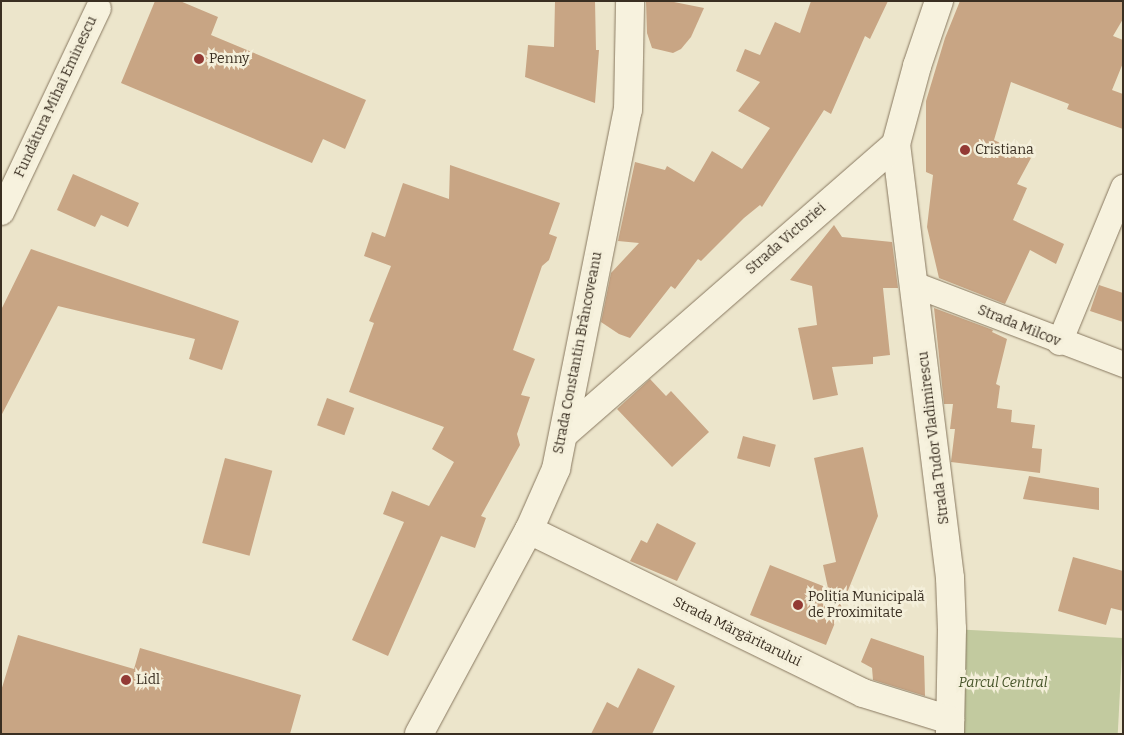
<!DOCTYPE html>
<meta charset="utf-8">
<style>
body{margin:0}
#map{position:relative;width:1124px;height:735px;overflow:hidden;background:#ece5cb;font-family:Bitter,serif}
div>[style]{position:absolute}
.green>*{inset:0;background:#c2ca9f;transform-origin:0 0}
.building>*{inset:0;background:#c8a584;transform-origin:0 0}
.roads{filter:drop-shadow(0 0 1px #887860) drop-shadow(0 0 1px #887860)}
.street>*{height:25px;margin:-12.5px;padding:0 12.5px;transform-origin:12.5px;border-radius:12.5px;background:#f7f2de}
.secondary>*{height:28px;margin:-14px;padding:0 14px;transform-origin:14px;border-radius:14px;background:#f7f2de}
.dots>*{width:14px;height:14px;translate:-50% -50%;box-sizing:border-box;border:2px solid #f4efda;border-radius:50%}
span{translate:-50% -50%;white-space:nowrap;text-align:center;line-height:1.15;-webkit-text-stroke:5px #f4efda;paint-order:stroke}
.poi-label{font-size:14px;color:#3a2f22}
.left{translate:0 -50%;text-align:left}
.street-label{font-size:14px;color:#3a2f22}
.park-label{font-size:14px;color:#47552a;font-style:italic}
.frame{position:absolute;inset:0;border:2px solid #3a2f22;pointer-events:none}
</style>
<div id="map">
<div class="green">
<i style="left:952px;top:629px;width:171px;height:105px;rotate:3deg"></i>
</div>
<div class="building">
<i style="clip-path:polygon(155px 1px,180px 1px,218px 17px,211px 35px,366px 100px,345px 149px,323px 139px,312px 163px,121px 83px)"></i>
<i style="clip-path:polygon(555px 1px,595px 1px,596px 50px,599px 50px,595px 103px,525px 77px,528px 45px,554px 47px)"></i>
<i style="clip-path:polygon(646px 1px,669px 1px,704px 8px,691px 37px,681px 49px,673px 53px,652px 48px,647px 33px)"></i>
<i style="clip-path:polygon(811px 1px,888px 1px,870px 39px,865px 36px,831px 114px,824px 110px,762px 207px,760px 205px,744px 218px,701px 261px,698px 259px,675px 289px,671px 286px,630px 338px,619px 334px,601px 322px,611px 273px,639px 243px,618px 241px,635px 162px,665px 170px,667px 166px,694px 182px,712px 151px,742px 169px,770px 128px,738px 111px,760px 82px,736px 71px,745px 49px,760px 55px,775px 22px,800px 33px)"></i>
<i style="clip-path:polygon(960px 1px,1123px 1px,1123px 19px,1113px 36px,1123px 40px,1123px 63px,1112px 90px,1123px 94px,1123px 129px,1067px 109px,1069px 104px,1011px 82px,994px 140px,1031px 158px,1017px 184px,1027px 188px,1013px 220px,1064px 244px,1056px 264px,1030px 250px,1005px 304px,939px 278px,927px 227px,933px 175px,926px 172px,926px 101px,945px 38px)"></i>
<i style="clip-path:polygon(450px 165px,560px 203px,549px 234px,557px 237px,549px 260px,542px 266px,513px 350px,535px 359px,521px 395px,530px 397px,517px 434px,520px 445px,481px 516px,486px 518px,475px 548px,441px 536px,388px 656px,352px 640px,404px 522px,383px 514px,392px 491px,429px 506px,454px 462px,432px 449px,444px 427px,349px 392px,374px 323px,369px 321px,391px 266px,364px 256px,372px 232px,385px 237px,403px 183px,449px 199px)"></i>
<i style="clip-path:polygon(73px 174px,139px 203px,128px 227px,101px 215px,95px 227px,57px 210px)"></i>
<i style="clip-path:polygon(834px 225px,842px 237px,892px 242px,898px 288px,883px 288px,890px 355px,873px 357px,873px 364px,832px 367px,838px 395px,813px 400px,798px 328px,817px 325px,812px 286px,790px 280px)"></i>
<i style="clip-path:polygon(31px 249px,239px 321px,222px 370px,189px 359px,195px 339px,58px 306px,1px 416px,1px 310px)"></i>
<i style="clip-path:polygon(1099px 285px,1123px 293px,1123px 322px,1090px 311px)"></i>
<i style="clip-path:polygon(934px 308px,993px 330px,992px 332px,1007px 339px,996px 384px,1000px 386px,997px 408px,1012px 410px,1011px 422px,1035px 425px,1032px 448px,1042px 449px,1040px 473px,951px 462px,955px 429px,950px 429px,953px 404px,944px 404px)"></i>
<i style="clip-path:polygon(650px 379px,666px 396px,671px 391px,709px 432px,672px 467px,617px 409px)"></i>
<i style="left:327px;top:398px;width:29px;height:29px;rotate:20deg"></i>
<i style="left:743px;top:436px;width:34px;height:23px;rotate:15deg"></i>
<i style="clip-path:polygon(863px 447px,878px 516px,826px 645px,750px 615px,770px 565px,828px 588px,823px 565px,836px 562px,814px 458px)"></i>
<i style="left:225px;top:458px;width:49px;height:88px;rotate:15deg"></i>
<i style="clip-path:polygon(1029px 476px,1099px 488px,1099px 510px,1023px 499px)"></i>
<i style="clip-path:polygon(657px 523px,696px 543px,677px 581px,630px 561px,641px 540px,647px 543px)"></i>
<i style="clip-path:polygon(1073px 557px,1123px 571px,1123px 611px,1111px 608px,1106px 625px,1058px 611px)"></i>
<i style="clip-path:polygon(18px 635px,134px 669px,140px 648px,301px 695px,290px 734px,1px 734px,1px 691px)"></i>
<i style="clip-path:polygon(871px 638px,924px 656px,925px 696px,873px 680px,872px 668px,861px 662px)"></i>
<i style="clip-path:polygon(638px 668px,675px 686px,652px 734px,591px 734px,607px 702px,618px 708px)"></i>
</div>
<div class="roads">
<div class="street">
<i style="left:1px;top:212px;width:226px;rotate:-64.6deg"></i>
<i style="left:916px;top:285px;width:222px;rotate:20.9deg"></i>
<i style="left:1059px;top:342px;width:168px;rotate:-67.6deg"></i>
</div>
<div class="secondary">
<i style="left:896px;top:144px;width:437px;rotate:82.9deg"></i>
<i style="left:950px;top:578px;width:51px;rotate:87.8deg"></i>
<i style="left:952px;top:629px;width:105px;rotate:91.1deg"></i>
<i style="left:565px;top:433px;width:439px;rotate:-41.1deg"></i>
<i style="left:896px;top:144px;width:81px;rotate:-74.9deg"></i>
<i style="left:917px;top:66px;width:69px;rotate:-71.3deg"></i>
<i style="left:529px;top:530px;width:372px;rotate:26deg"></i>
<i style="left:863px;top:693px;width:91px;rotate:17.2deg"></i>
<i style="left:419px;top:734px;width:232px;rotate:-61.7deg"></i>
<i style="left:529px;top:530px;width:67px;rotate:-66.1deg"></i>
<i style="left:556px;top:469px;width:366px;rotate:-78.7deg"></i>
<i style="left:628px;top:110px;width:109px;rotate:-88.9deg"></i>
</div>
</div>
<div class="dots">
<i style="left:199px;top:59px;background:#933a34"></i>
<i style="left:965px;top:150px;background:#933a34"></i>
<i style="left:798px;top:605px;background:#933a34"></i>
<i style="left:126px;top:680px;background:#933a34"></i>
</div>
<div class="poi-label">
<span class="left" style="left:209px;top:59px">Penny</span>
<span class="left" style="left:975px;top:150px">Cristiana</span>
<span class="left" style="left:808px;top:605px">Poliția Municipală<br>de Proximitate</span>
<span class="left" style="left:136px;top:680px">Lidl</span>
</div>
<div class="street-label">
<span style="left:56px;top:97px;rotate:-65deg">Fundătura Mihai Eminescu</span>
<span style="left:786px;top:239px;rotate:-41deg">Strada Victoriei</span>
<span style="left:1019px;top:326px;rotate:22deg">Strada Milcov</span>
<span style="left:578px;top:353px;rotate:-79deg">Strada Constantin Brâncoveanu</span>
<span style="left:934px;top:438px;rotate:-97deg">Strada Tudor Vladimirescu</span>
<span style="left:737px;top:632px;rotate:26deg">Strada Mărgăritarului</span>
</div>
<div class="park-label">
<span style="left:1003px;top:683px">Parcul Central</span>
</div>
<div class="frame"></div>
</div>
